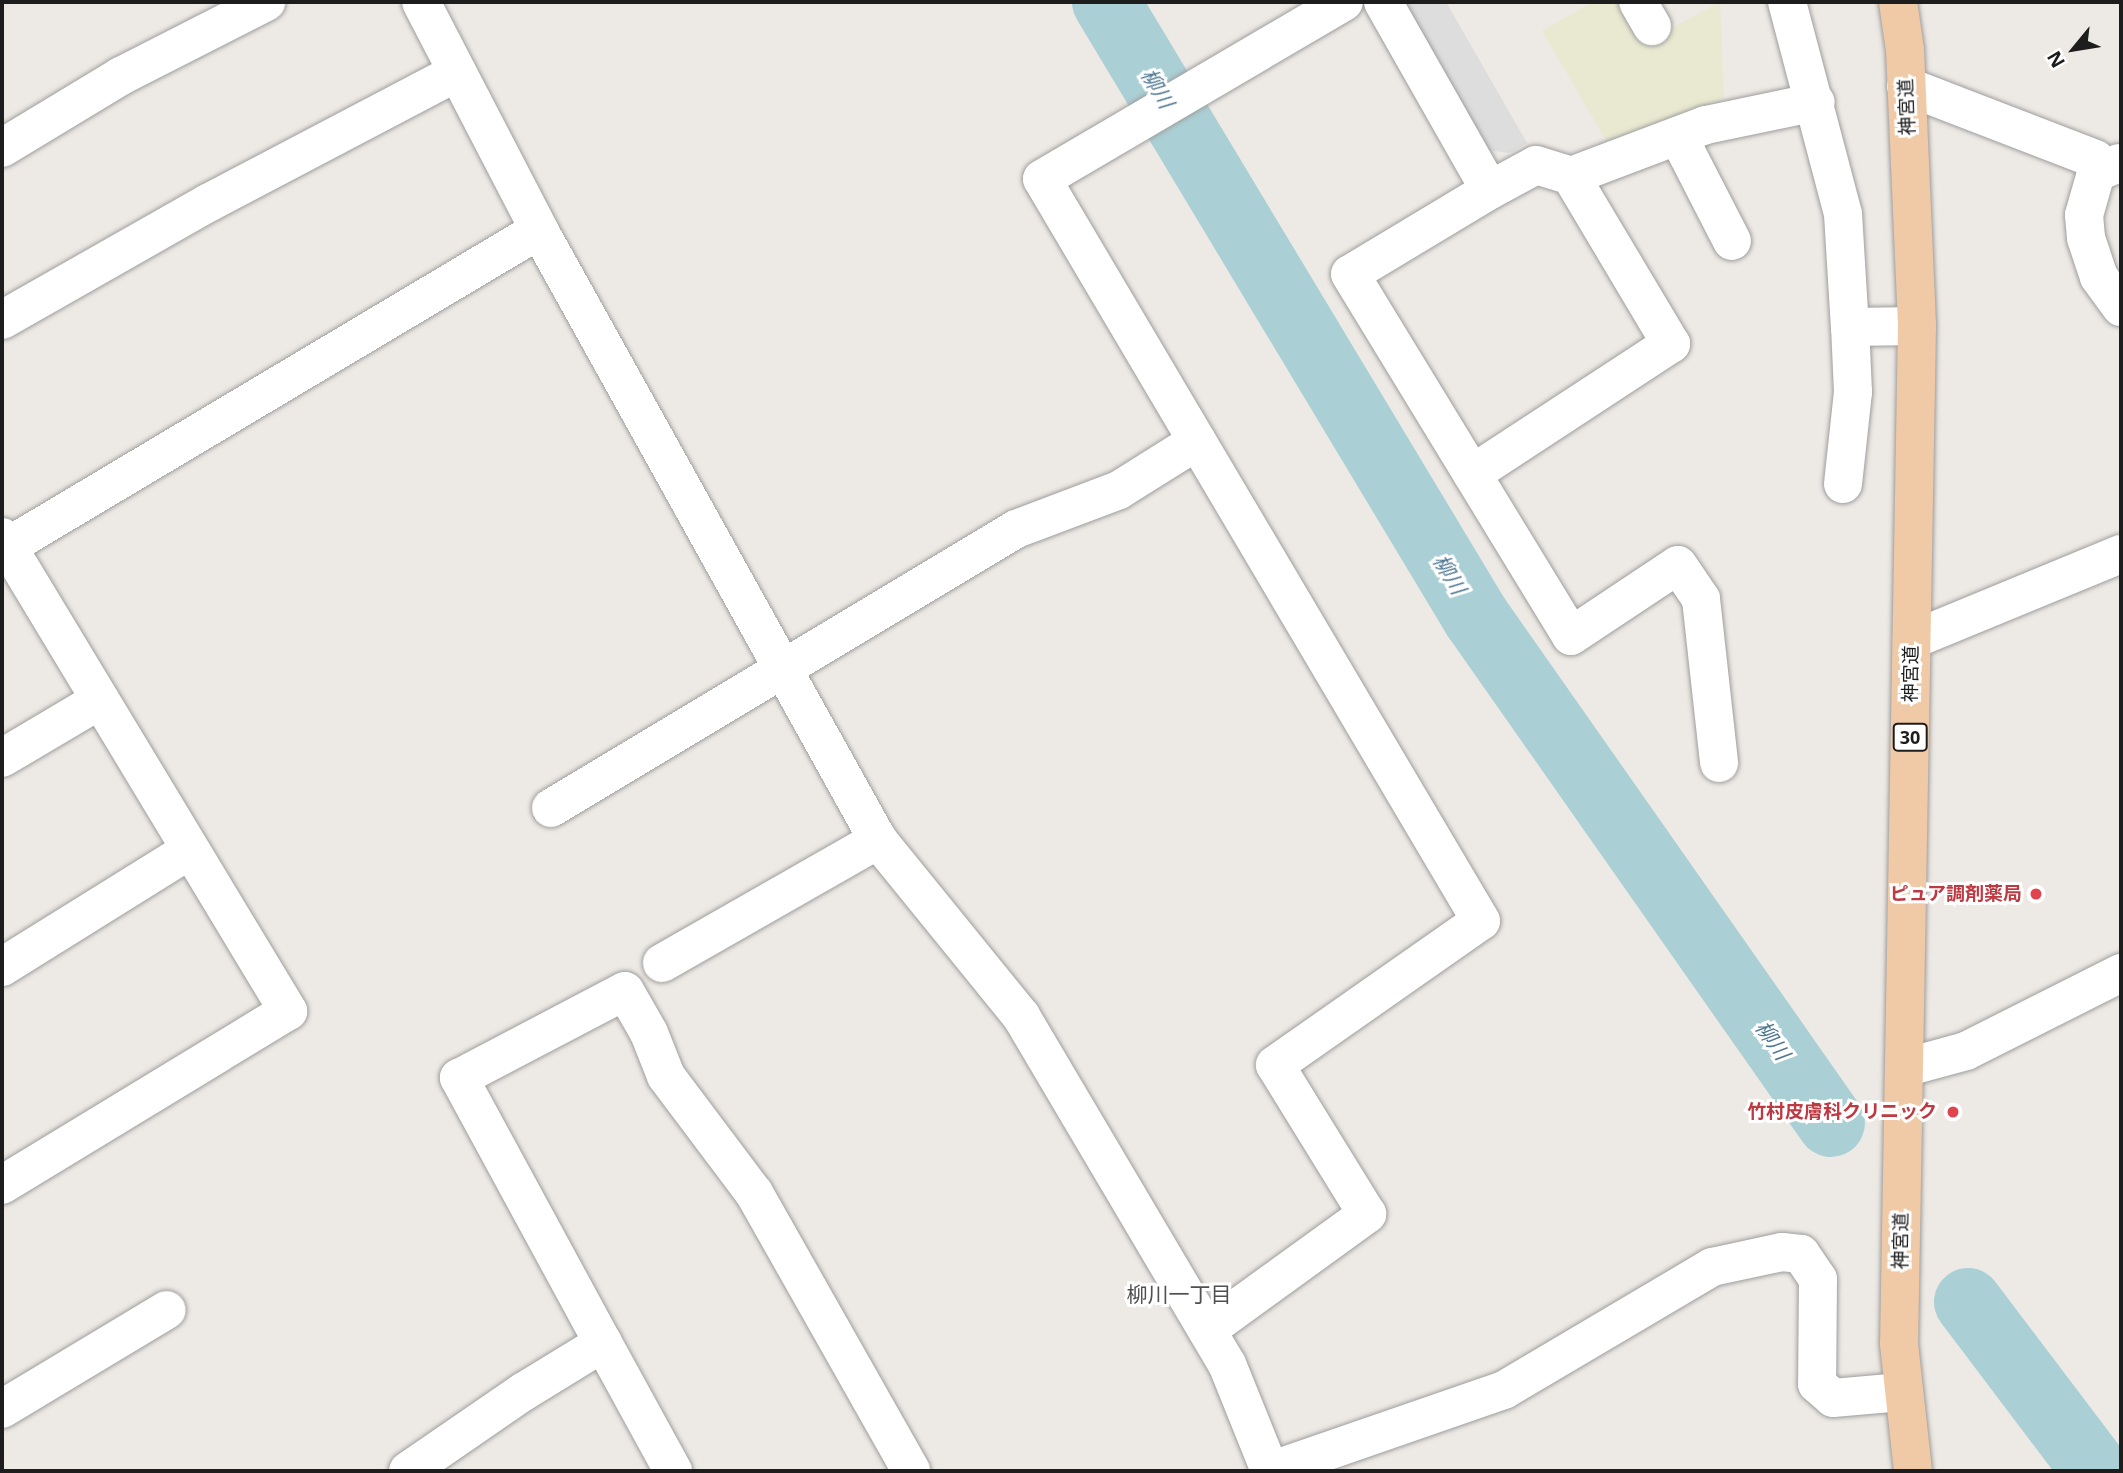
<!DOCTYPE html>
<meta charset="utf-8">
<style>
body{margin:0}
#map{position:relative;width:2123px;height:1473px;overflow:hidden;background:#ede9e4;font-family:"Noto Sans","Noto Sans JP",sans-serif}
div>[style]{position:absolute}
.farmland>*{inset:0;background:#e9e9d1}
.parking>*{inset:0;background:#ddd}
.river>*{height:68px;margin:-34px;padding:0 34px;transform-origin:34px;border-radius:34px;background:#aacfd5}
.roads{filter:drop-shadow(0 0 2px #9e9e9e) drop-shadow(0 0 2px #9e9e9e)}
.minor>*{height:38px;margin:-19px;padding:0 19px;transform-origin:19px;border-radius:19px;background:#fff}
.major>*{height:38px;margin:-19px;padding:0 19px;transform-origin:19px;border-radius:19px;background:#f0c9a6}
.dots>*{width:19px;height:19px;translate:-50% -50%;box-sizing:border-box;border:4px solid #fff;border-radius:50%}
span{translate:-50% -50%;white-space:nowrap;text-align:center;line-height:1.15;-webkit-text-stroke:6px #fff;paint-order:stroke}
.shield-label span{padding:2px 5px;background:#fff;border:2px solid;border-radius:5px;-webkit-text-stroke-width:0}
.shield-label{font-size:18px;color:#1d1d1d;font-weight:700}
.street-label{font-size:19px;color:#1d1d1d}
.health-label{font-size:19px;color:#be3a42;font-weight:700}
.right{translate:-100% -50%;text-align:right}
.water-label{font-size:21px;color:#4f7792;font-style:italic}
.neighbourhood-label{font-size:21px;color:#505050}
.frame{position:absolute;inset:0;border:4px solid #1d1d1d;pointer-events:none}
.north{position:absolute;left:2039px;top:14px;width:70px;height:70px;-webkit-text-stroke:5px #fff;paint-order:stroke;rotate:240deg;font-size:19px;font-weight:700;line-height:28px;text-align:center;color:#1d1d1d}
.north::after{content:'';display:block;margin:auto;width:24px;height:32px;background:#1d1d1d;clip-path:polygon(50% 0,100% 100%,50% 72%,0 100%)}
</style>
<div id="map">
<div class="farmland">
<i style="clip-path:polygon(1593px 2px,1622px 2px,1645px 42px,1720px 2px,1724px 98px,1607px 142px,1542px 31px)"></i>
</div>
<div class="parking">
<i style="clip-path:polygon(1398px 2px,1446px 2px,1527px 143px,1510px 153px,1485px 150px)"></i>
</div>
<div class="river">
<i style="left:1106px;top:2px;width:718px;rotate:58.97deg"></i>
<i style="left:1476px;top:617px;width:618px;rotate:54.95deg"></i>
<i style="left:1968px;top:1302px;width:212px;rotate:52.9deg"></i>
</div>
<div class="roads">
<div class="minor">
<i style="left:421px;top:2px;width:257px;rotate:62.6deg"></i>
<i style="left:539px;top:230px;width:698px;rotate:60.94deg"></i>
<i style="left:878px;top:840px;width:227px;rotate:50.9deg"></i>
<i style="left:1021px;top:1016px;width:404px;rotate:59.4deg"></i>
<i style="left:1227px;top:1364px;width:115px;rotate:68.1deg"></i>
<i style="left:1383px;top:2px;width:216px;rotate:60.4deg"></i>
<i style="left:1490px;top:190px;width:163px;rotate:149deg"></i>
<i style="left:1350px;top:274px;width:424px;rotate:58.6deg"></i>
<i style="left:1571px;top:636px;width:128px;rotate:-33.6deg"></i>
<i style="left:1678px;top:565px;width:41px;rotate:55.9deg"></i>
<i style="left:1701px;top:599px;width:165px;rotate:83.7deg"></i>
<i style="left:1638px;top:2px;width:28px;rotate:60deg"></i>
<i style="left:1787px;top:2px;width:219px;rotate:75.2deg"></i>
<i style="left:1843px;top:214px;width:113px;rotate:86.5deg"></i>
<i style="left:1850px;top:327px;width:67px;rotate:-0.9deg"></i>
<i style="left:1906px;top:86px;width:203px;rotate:21.1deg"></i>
<i style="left:2095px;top:159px;width:14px;rotate:86deg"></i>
<i style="left:1678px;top:136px;width:118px;rotate:62.8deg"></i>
<i style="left:2px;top:148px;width:139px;rotate:-31.2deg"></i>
<i style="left:121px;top:76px;width:163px;rotate:-27deg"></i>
<i style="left:2119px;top:163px;width:25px;rotate:157deg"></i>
<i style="left:2096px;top:173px;width:44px;rotate:105.9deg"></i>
<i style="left:2084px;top:215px;width:23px;rotate:85deg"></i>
<i style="left:2086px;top:238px;width:41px;rotate:71.6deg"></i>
<i style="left:2099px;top:277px;width:37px;rotate:54deg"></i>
<i style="left:1490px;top:190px;width:52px;rotate:-28.5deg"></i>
<i style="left:1536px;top:165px;width:37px;rotate:17deg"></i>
<i style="left:1571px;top:176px;width:144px;rotate:-20.7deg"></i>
<i style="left:1706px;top:125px;width:112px;rotate:-11.8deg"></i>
<i style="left:2px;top:320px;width:237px;rotate:-29.6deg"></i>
<i style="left:208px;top:203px;width:281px;rotate:-27.7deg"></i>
<i style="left:1472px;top:474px;width:238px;rotate:-33.2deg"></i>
<i style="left:1671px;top:344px;width:196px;rotate:-120.8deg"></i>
<i style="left:1843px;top:484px;width:93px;rotate:-83.8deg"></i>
<i style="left:1853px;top:392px;width:65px;rotate:-92.6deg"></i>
<i style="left:2px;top:537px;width:554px;rotate:58.89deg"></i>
<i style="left:288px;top:1011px;width:335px;rotate:148.7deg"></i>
<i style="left:2px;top:550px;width:625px;rotate:-30.79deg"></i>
<i style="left:1912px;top:640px;width:226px;rotate:-22.4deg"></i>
<i style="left:2px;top:758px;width:114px;rotate:-30.6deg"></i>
<i style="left:551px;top:808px;width:542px;rotate:-30.96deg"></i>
<i style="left:1016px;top:529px;width:110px;rotate:-20.7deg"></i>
<i style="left:1119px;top:490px;width:92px;rotate:-32.1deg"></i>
<i style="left:662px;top:963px;width:249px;rotate:-29.7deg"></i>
<i style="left:2px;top:967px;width:221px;rotate:-31.9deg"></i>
<i style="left:1904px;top:1068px;width:64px;rotate:-15.3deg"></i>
<i style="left:1966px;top:1051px;width:174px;rotate:-26.7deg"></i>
<i style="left:1207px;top:1330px;width:198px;rotate:-35.9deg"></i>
<i style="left:1367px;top:1214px;width:175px;rotate:-121.7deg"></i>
<i style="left:1275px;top:1065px;width:251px;rotate:-35deg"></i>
<i style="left:1481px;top:921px;width:862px;rotate:-120.61deg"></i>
<i style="left:1042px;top:179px;width:350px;rotate:-30.4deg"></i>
<i style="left:603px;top:1343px;width:146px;rotate:61.3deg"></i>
<i style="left:2px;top:1409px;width:192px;rotate:-31deg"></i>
<i style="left:408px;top:1471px;width:140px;rotate:-34.5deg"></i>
<i style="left:523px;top:1392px;width:94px;rotate:-31.5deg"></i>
<i style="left:603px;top:1343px;width:302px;rotate:-118.5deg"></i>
<i style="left:459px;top:1078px;width:187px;rotate:-27.7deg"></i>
<i style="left:625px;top:991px;width:48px;rotate:60.3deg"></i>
<i style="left:649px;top:1033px;width:46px;rotate:68.4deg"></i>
<i style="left:666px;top:1076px;width:146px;rotate:53.1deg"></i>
<i style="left:754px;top:1193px;width:319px;rotate:60.5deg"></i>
<i style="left:1270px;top:1471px;width:248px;rotate:-19.1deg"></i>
<i style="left:1504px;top:1390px;width:242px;rotate:-30.6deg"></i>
<i style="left:1712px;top:1267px;width:72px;rotate:-12.1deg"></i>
<i style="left:1782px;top:1252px;width:19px;rotate:6deg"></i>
<i style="left:1801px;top:1254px;width:30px;rotate:56deg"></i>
<i style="left:1818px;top:1279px;width:105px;rotate:90.5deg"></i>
<i style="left:1817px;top:1384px;width:21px;rotate:41deg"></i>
<i style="left:1833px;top:1398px;width:69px;rotate:-5deg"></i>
</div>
<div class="major">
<i style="left:1898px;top:2px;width:49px;rotate:81.7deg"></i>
<i style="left:1905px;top:50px;width:276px;rotate:87.5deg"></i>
<i style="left:1917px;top:326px;width:1018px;rotate:91.01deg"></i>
<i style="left:1899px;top:1344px;width:128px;rotate:83.7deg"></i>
</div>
</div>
<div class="dots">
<i style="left:2036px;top:894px;background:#e0444e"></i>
<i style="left:1953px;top:1112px;background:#e0444e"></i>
</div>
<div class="shield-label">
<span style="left:1910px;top:737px">30</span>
</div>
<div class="street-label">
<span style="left:1907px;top:107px;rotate:-92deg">神宮道</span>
<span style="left:1911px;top:674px;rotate:-89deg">神宮道</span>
<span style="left:1901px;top:1241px;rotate:-89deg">神宮道</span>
</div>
<div class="health-label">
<span class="right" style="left:2022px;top:894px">ピュア調剤薬局</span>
<span class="right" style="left:1937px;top:1112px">竹村皮膚科クリニック</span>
</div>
<div class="water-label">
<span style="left:1158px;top:88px;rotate:59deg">柳川</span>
<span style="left:1450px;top:574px;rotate:59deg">柳川</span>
<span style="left:1773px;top:1040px;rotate:55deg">柳川</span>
</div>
<div class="neighbourhood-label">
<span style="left:1179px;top:1294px">柳川一丁目</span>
</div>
<div class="frame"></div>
<div class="north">N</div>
</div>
